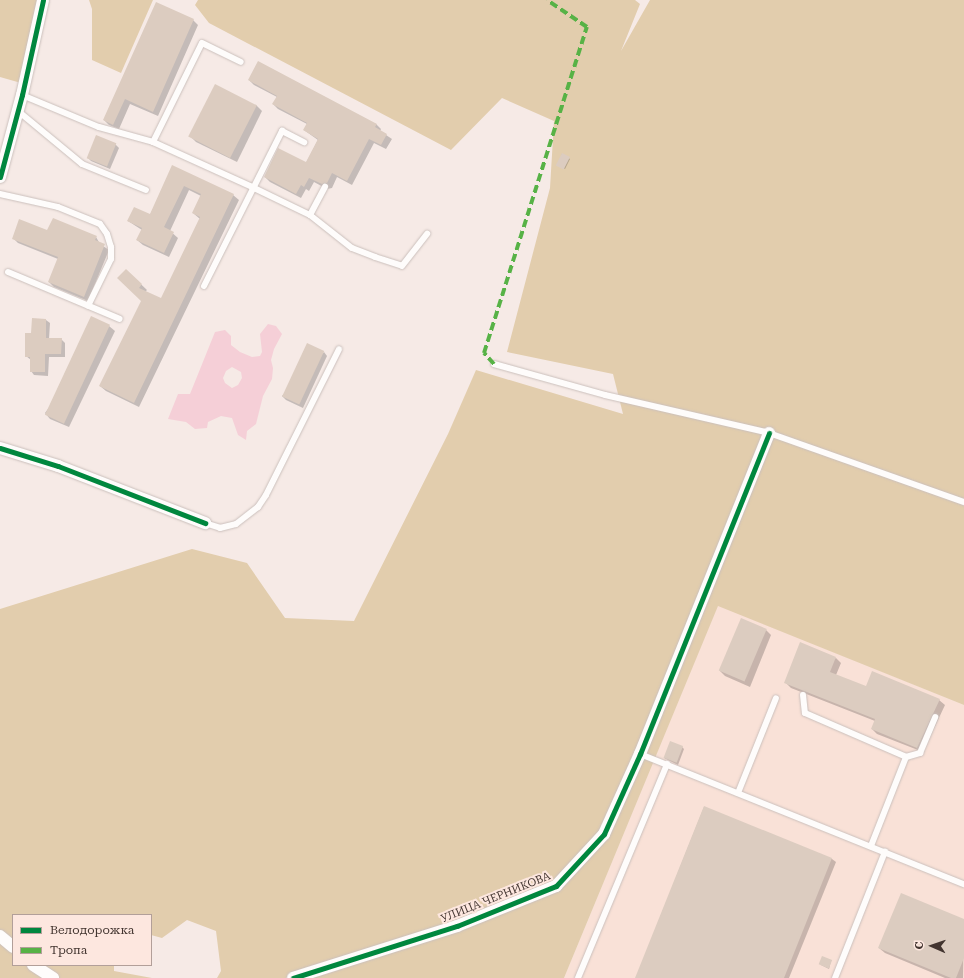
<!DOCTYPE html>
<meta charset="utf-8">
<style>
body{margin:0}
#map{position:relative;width:964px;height:978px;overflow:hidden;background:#f6eae6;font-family:"Roboto Serif",serif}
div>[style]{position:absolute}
.built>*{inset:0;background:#f9e1d7}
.green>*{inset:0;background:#e2cdad}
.water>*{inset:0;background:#f5cfd7}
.shadow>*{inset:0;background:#0003}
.building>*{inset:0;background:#dcccc0;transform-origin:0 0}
.roads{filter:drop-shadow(0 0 1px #cbc0bc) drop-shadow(0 0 1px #cbc0bc)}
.service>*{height:6px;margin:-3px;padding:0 3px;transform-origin:3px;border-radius:3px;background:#fefcfb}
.minor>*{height:12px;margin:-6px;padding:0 6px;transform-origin:6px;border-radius:6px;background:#fefcfb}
.quiet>*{height:4px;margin-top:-2px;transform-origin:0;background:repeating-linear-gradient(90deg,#57b246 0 8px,transparent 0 12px)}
.cycleway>*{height:5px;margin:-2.5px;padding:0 2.5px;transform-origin:2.5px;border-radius:2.5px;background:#00873e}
span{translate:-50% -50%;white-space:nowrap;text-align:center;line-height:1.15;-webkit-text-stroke:4px #fde7df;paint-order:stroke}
.street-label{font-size:11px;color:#42342f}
.legend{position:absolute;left:12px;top:914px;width:140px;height:52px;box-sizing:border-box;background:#fde7df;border:1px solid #b29f99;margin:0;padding:5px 7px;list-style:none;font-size:12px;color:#42342f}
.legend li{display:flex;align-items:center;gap:8px;height:20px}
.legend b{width:20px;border:1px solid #b29f99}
.north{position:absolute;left:912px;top:926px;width:40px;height:40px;-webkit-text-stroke:3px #fde7df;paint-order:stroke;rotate:272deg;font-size:11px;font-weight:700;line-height:16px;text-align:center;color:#42342f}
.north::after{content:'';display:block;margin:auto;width:14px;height:18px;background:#42342f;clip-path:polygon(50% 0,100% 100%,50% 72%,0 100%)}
</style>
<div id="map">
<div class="built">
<i style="clip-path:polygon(718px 605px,964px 705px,964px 978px,564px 978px)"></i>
</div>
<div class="green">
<i style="clip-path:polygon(0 0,38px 0,21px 83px,0 77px)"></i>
<i style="clip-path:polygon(89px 0,153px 0,121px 73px,92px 60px,92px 9px)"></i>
<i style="clip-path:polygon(198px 0,635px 0,640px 4px,621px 51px,650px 0,964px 0,964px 705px,718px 606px,564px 978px,217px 978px,221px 971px,216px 931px,187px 920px,162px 938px,151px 935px,151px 915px,13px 915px,13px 965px,114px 965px,114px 971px,152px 978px,0 978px,0 609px,192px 549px,247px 563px,285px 618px,354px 621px,448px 434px,476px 370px,623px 414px,613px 374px,507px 352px,550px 188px,554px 121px,502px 98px,451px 150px,209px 23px,195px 5px)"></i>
</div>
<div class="water">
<i style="clip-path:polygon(evenodd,268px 324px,276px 326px,282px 334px,274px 349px,271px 360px,273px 368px,272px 379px,263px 396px,256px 424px,247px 431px,246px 440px,238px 435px,232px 418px,221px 416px,208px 422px,207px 428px,195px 429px,186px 422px,168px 419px,178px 394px,190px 394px,215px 332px,225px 330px,231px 336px,231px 345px,240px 352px,252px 357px,260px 356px,262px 352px,260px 334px,268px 324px,232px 367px,241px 372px,242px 378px,238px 385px,232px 388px,225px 383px,223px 378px,226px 371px,232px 367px)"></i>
</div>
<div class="shadow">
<i style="clip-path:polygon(193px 20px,198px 25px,158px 116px,130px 104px,119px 129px,109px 125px,104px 120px)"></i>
<i style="clip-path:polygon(249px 80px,376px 124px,381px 129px,380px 131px,392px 139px,386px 149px,374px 143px,352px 185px,337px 177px,332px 188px,327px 189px,314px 182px,309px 191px,306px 189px,301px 198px,270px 182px,265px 177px,306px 163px,318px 140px,304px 130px,307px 124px,278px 109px,273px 104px,277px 97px,254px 85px)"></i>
<i style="clip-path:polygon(256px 105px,262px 111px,237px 162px,196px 142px,191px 137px)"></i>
<i style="clip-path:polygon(115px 144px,119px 148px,110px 169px,91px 161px,88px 158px)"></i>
<i style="clip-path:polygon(562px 154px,570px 159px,565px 169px,558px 165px)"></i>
<i style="clip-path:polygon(173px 167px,233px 195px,239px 200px,139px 407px,106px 391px,100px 386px,142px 301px,126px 270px,147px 290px,145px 292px,162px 300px,200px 219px,193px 213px,201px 196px,189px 190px,170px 231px,178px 238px,169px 257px,143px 245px,137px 240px,142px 230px,128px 221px,150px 215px)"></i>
<i style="clip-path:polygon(48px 232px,96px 237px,100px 244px,109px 250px,88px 301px,54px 287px,49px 282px,58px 259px,18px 243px,13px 238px)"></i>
<i style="clip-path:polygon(33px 319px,46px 320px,50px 323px,49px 339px,61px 339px,65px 343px,65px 357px,49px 357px,48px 376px,34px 375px,31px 371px,31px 360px,26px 356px,32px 335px)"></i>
<i style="clip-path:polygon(109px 326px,115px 331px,69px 427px,50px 419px,45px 413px)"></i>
<i style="clip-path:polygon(324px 352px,327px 356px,303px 408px,286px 400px,282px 396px)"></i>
<i style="clip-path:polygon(766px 630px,771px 635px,750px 687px,725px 676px,720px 671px)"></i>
<i style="clip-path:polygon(836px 658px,841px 663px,836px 675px,867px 688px,939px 700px,945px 705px,923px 752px,877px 734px,872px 729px,875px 721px,791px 688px,785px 682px)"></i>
<i style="clip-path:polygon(682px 747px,684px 749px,678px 765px,664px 758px)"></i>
<i style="clip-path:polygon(704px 807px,832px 859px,836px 862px,789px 978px,636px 978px)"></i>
<i style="clip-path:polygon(964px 920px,963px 978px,945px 978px,885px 953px,879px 948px)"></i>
<i style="clip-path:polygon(831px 961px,829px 969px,821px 965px)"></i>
</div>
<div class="building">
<i style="clip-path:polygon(156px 2px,194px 19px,153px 112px,125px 99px,113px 125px,103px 120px)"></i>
<i style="clip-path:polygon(258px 61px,377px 124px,375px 127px,387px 134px,381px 145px,369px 139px,347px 181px,332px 173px,327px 183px,322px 184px,309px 178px,304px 187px,301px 185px,296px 194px,264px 177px,278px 148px,306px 162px,318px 139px,303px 130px,307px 123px,272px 104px,277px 96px,248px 80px)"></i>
<i style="left:215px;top:84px;width:47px;height:59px;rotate:27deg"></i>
<i style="left:96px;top:135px;width:22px;height:25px;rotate:22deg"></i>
<i style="left:562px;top:153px;width:9px;height:14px;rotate:27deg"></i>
<i style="clip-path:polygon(172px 165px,234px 194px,134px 403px,99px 386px,141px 301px,117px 278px,126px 269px,142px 284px,139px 288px,161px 298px,200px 217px,192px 213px,201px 194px,184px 186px,164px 227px,174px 232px,164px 253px,136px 240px,142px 228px,127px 221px,134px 207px,150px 214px)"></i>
<i style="clip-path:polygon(53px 218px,97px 236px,95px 240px,105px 244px,84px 297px,48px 282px,58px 257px,12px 239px,19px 219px,47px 230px)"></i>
<i style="left:91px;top:316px;width:21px;height:109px;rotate:25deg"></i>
<i style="clip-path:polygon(32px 318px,46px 319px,46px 338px,62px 338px,61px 354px,45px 354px,45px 372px,30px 372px,30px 357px,25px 357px,25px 333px,31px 333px)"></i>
<i style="left:307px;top:343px;width:19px;height:59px;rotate:25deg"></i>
<i style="left:741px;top:618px;width:28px;height:57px;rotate:23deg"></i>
<i style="clip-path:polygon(800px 642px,836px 657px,830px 672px,866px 686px,872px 671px,940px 699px,917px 748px,871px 729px,875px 719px,784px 683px)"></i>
<i style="left:670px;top:741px;width:14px;height:18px;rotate:21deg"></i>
<i style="clip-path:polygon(704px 806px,832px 858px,784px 978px,635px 978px)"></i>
<i style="clip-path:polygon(901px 893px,964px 919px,964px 958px,956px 978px,951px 978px,878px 948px)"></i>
<i style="left:822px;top:956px;width:11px;height:9px;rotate:22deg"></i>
</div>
<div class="roads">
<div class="service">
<i style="left:22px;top:95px;width:83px;rotate:22.6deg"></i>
<i style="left:99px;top:127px;width:56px;rotate:15.5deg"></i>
<i style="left:153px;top:142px;width:109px;rotate:24.4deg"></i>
<i style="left:252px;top:187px;width:64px;rotate:25.8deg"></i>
<i style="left:310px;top:215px;width:53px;rotate:38.2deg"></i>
<i style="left:352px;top:248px;width:25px;rotate:21deg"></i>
<i style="left:375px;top:257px;width:28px;rotate:18deg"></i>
<i style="left:402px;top:266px;width:41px;rotate:-52deg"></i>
<i style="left:18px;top:111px;width:83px;rotate:39.6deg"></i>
<i style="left:82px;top:164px;width:69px;rotate:22.1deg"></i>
<i style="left:153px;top:142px;width:110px;rotate:-63.7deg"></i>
<i style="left:202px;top:43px;width:43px;rotate:26deg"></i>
<i style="left:0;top:194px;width:59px;rotate:12.6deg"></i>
<i style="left:58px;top:207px;width:45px;rotate:22deg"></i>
<i style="left:100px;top:224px;width:12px;rotate:55deg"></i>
<i style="left:107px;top:234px;width:14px;rotate:73deg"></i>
<i style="left:111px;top:247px;width:12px;rotate:90deg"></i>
<i style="left:111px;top:259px;width:52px;rotate:116.1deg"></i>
<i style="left:310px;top:215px;width:32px;rotate:-62deg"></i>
<i style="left:8px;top:272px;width:121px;rotate:22.8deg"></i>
<i style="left:204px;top:286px;width:174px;rotate:-63.3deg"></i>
<i style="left:282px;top:131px;width:25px;rotate:27deg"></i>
<i style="left:494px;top:364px;width:115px;rotate:15.6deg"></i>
<i style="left:605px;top:395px;width:168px;rotate:13deg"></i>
<i style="left:769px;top:433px;width:207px;rotate:19.5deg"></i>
<i style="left:205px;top:523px;width:16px;rotate:18deg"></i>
<i style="left:220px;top:528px;width:16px;rotate:-14deg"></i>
<i style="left:236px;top:524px;width:28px;rotate:-38deg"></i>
<i style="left:258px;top:507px;width:14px;rotate:-56deg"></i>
<i style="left:266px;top:495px;width:163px;rotate:-63.4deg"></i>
<i style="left:803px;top:695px;width:18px;rotate:84deg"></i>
<i style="left:805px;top:713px;width:110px;rotate:23.5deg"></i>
<i style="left:906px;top:757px;width:96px;rotate:111.5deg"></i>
<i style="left:640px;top:754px;width:349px;rotate:21.9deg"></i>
<i style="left:906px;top:757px;width:15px;rotate:-16deg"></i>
<i style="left:920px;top:753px;width:39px;rotate:-67deg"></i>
<i style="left:738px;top:793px;width:102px;rotate:-68.2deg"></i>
<i style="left:578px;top:978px;width:232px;rotate:-67.4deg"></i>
<i style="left:835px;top:978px;width:136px;rotate:-68.4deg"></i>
</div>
<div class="minor">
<i style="left:0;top:177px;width:85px;rotate:-75deg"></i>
<i style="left:22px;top:95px;width:97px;rotate:-77.5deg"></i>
<i style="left:0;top:448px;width:61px;rotate:17.2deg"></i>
<i style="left:58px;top:466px;width:158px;rotate:21.2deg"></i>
<i style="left:0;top:936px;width:17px;rotate:40deg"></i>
<i style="left:33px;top:965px;width:24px;rotate:33deg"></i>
<i style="left:293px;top:978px;width:172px;rotate:-17.6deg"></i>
<i style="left:457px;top:926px;width:107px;rotate:-22deg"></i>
<i style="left:556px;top:886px;width:71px;rotate:-47.3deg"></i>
<i style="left:604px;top:834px;width:88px;rotate:-65.8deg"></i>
<i style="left:640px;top:754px;width:346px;rotate:-68.1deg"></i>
</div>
</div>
<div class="quiet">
<i style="left:494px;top:364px;width:15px;rotate:-132deg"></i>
<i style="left:484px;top:353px;width:342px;rotate:-72.5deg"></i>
<i style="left:587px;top:27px;width:48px;rotate:-146deg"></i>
</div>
<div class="cycleway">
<i style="left:0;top:177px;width:85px;rotate:-75deg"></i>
<i style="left:22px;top:95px;width:97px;rotate:-77.5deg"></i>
<i style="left:0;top:448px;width:61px;rotate:17.2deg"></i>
<i style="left:58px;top:466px;width:158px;rotate:21.2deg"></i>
<i style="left:293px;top:978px;width:172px;rotate:-17.6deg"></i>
<i style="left:457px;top:926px;width:107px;rotate:-22deg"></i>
<i style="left:556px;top:886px;width:71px;rotate:-47.3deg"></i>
<i style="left:604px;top:834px;width:88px;rotate:-65.8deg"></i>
<i style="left:640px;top:754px;width:346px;rotate:-68.1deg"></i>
</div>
<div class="street-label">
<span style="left:496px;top:898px;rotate:-22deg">УЛИЦА ЧЕРНИКОВА</span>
</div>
<ul class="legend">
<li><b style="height:5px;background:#00873e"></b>Велодорожка</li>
<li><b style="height:5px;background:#57b246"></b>Тропа</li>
</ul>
<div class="north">С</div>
</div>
